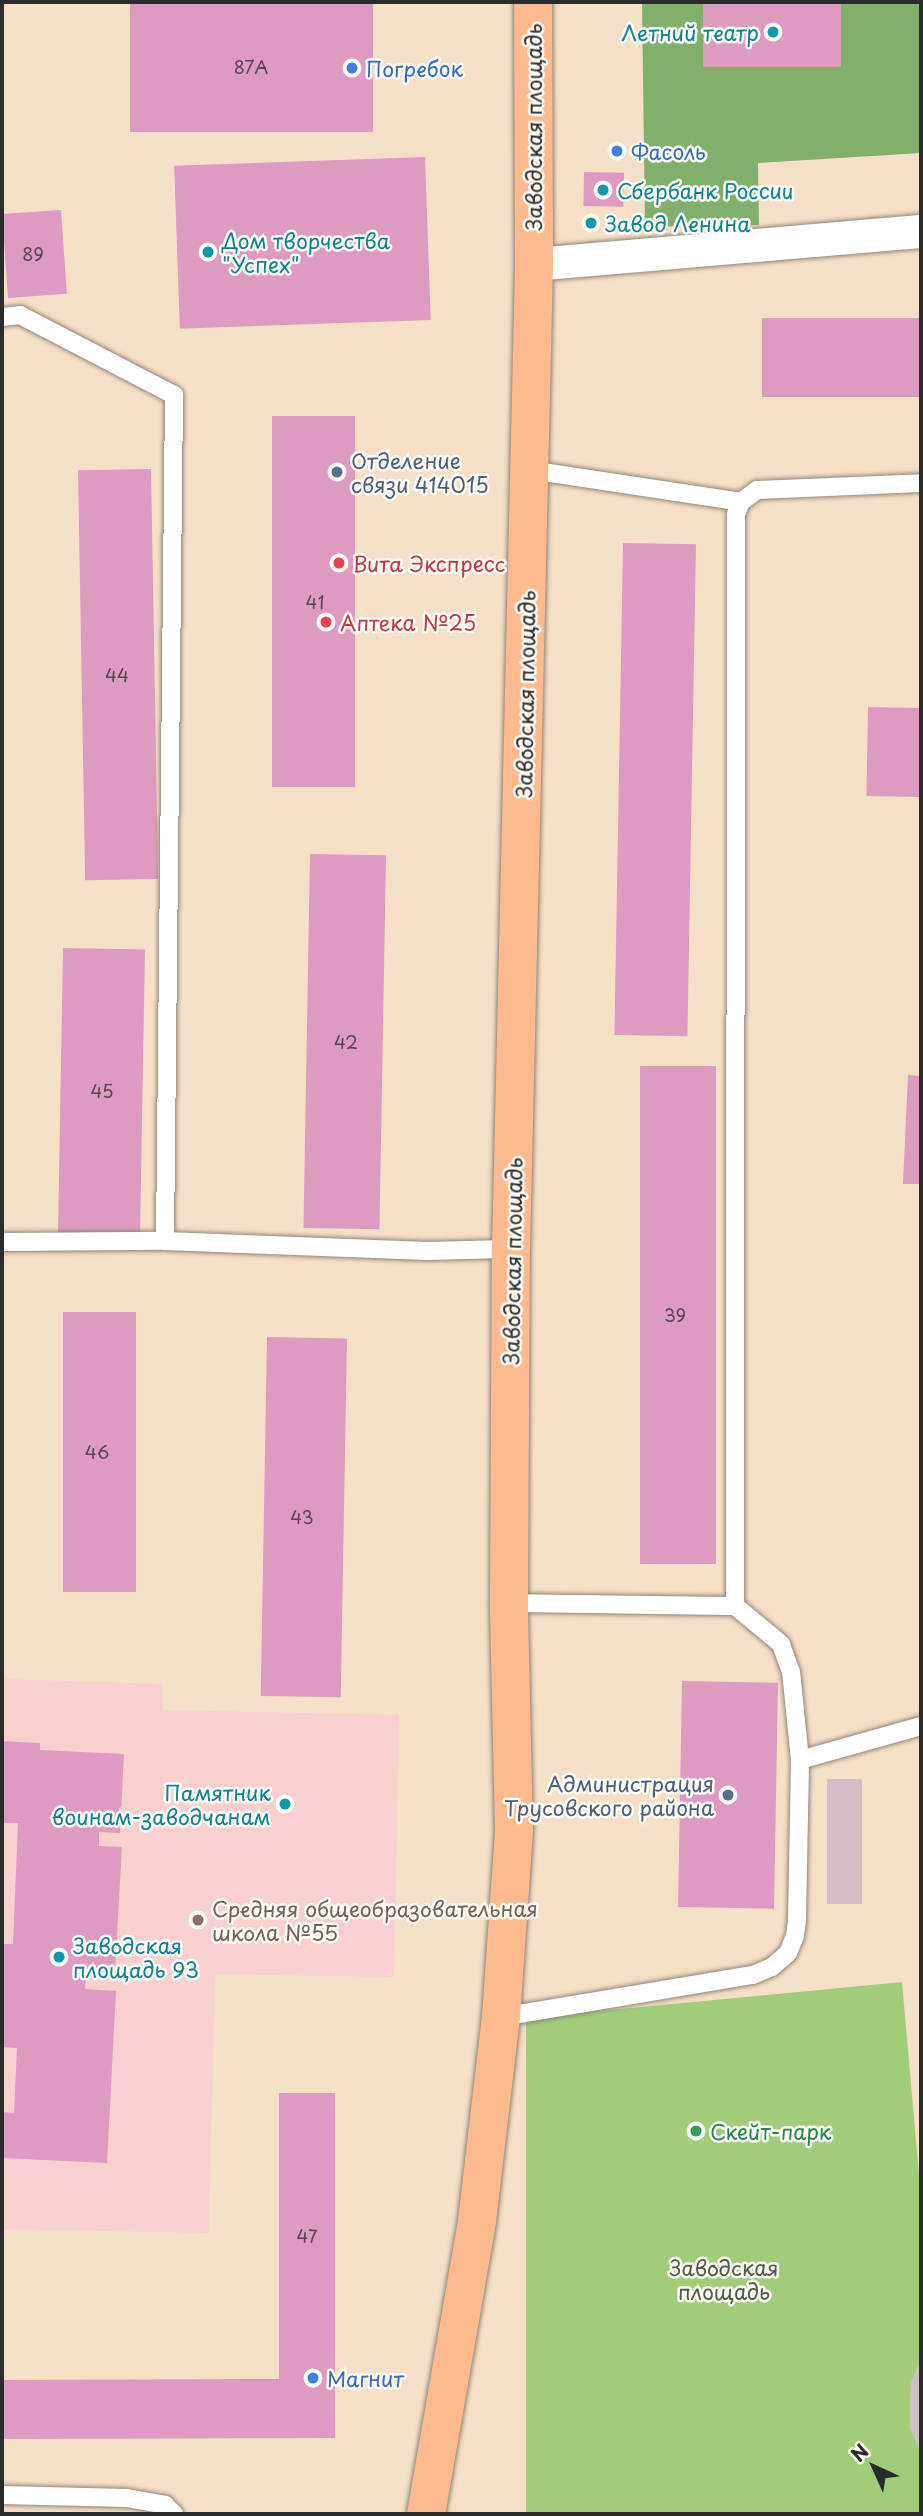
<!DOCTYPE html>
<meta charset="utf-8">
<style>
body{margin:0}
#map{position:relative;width:923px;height:2516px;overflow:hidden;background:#f5dfc6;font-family:"Playpen Sans",sans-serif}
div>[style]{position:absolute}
.built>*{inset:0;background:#f7d0cf}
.industrial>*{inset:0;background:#d2bec5;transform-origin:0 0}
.green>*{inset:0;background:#a1cd7b}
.forest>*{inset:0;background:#80b06b}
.building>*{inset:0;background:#de9bc1;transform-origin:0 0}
.roads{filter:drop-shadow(0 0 2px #908578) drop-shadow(0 0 2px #908578)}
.service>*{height:18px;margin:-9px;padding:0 9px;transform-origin:9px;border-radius:9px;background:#fff}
.minor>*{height:33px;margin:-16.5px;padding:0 16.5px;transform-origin:16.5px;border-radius:16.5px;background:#fff}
.primary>*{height:38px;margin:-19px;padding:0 19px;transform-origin:19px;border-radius:19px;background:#fcba8e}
.dots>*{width:19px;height:19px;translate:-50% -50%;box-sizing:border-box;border:4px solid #fdfcf7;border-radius:50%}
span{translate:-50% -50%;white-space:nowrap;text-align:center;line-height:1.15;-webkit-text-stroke:5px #fdfcf7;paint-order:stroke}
.number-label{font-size:18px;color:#584750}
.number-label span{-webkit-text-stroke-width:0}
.culture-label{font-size:21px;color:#0d838f}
.right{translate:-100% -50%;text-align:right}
.left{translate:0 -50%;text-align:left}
.shop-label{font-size:21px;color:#366cbe}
.street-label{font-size:21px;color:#2b2b2b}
.service-label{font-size:21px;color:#4e5e75}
.health-label{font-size:21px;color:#be3a42}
.education-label{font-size:21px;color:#785e54}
.leisure-label{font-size:21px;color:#27864d}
.park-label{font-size:21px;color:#4e5c43}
.frame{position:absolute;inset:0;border:4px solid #2b2b2b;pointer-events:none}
.north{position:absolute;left:839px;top:2432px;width:70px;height:70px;-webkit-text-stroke:5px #fdfcf7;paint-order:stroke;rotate:315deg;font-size:19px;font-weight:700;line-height:28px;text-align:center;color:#2b2b2b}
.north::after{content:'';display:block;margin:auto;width:24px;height:32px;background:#2b2b2b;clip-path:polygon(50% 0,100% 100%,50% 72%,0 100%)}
</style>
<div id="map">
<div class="built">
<i style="clip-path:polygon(2px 1679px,163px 1684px,163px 1710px,399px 1715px,394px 1977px,215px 1974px,209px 2233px,2px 2229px)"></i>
</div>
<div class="industrial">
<i style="left:827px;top:1779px;width:35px;height:125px"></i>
<i style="clip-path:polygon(921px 2361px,921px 2453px,910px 2428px,910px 2400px,912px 2380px)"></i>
</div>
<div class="green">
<i style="clip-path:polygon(902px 1982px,921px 2197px,921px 2361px,912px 2380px,910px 2400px,910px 2428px,921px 2453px,921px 2514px,526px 2514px,526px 2018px)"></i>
</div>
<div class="forest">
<i style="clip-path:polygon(642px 2px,921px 2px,921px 153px,758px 163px,759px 225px,645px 227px)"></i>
</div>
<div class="building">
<i style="left:130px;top:2px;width:243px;height:130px"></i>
<i style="left:703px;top:2px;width:138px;height:65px"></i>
<i style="left:425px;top:157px;width:163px;height:251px;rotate:88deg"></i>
<i style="left:584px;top:172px;width:40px;height:34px;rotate:1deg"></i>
<i style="left:61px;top:210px;width:84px;height:59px;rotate:86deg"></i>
<i style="left:921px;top:318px;width:79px;height:159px;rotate:90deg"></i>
<i style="left:355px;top:416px;width:371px;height:83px;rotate:90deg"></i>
<i style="left:151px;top:469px;width:410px;height:73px;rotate:89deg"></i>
<i style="left:623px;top:543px;width:73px;height:492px;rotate:1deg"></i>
<i style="left:868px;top:707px;width:53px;height:89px;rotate:1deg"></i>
<i style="left:310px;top:854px;width:76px;height:374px;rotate:1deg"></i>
<i style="left:63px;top:948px;width:82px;height:286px;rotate:1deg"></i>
<i style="left:640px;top:1066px;width:76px;height:498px"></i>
<i style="clip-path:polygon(908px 1075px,921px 1076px,921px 1184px,903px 1184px)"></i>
<i style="left:63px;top:1312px;width:73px;height:280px"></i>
<i style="left:267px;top:1337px;width:80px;height:359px;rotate:1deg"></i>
<i style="left:682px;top:1681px;width:96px;height:226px;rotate:1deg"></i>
<i style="clip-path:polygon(2px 1741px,40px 1743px,40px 1750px,124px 1754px,120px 1833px,99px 1832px,99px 1846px,122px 1847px,115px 1971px,86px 1969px,85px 1989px,116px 1991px,107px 2163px,2px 2158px,2px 2112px,14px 2113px,17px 2048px,2px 2047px,2px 1944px,13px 1944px,18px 1823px,2px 1823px)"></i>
<i style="clip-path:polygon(279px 2093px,335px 2093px,335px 2438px,2px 2439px,2px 2380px,279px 2379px)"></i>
</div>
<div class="roads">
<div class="service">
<i style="left:2px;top:317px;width:18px;rotate:-6deg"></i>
<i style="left:20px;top:315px;width:174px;rotate:27.5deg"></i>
<i style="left:174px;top:395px;width:846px;rotate:90.61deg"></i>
<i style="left:530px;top:470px;width:213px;rotate:8.6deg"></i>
<i style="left:2px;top:1242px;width:163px;rotate:-0.4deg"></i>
<i style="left:165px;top:1241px;width:262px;rotate:2.2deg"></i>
<i style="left:427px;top:1251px;width:84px;rotate:-1.4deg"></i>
<i style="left:509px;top:1603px;width:226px;rotate:0.8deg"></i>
<i style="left:735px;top:1606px;width:1092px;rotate:-89.95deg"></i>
<i style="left:736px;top:514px;width:13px;rotate:-67deg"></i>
<i style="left:741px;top:502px;width:20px;rotate:-37deg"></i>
<i style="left:757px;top:490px;width:164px;rotate:-2.4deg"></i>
<i style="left:800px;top:1760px;width:126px;rotate:-15.7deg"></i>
<i style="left:501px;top:2017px;width:255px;rotate:-9.5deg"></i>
<i style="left:753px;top:1975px;width:21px;rotate:-23deg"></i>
<i style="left:772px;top:1967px;width:21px;rotate:-41deg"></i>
<i style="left:788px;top:1953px;width:18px;rotate:-68deg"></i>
<i style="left:795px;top:1936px;width:17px;rotate:-83deg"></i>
<i style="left:797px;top:1919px;width:159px;rotate:-88.9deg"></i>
<i style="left:800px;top:1760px;width:88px;rotate:-95.8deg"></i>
<i style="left:791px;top:1672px;width:30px;rotate:-110deg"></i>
<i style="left:781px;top:1644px;width:60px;rotate:-140.4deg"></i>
<i style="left:2px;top:2495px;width:125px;rotate:1.4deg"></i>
<i style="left:127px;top:2498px;width:39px;rotate:10deg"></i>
<i style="left:165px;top:2505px;width:13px;rotate:45deg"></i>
</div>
<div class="minor">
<i style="left:534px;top:264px;width:388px;rotate:-4.9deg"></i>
</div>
<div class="primary">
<i style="left:426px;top:2514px;width:297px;rotate:-80.1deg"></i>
<i style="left:477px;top:2221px;width:205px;rotate:-83.3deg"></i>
<i style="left:501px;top:2017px;width:186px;rotate:-86deg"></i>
<i style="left:514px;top:1831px;width:228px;rotate:-91.3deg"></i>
<i style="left:509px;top:1603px;width:354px;rotate:-89.7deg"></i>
<i style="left:511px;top:1249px;width:985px;rotate:-88.66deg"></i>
<i style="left:534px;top:264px;width:262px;rotate:-90.2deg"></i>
</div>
</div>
<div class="dots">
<i style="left:773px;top:32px;background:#0f9aa8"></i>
<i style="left:352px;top:68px;background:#3f7fe0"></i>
<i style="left:617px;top:151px;background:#3f7fe0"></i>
<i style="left:603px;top:190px;background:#0f9aa8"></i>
<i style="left:591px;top:223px;background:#0f9aa8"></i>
<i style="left:208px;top:252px;background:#0f9aa8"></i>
<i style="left:337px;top:472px;background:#5c6f8a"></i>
<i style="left:339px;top:563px;background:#e0444e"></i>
<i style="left:326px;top:622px;background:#e0444e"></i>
<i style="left:728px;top:1795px;background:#5c6f8a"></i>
<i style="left:285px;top:1804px;background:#0f9aa8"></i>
<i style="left:198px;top:1920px;background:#8d6e63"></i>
<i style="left:59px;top:1957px;background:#0f9aa8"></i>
<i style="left:696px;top:2131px;background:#2e9e5b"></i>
<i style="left:313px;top:2378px;background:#3f7fe0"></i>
</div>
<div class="number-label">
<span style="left:251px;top:67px">87А</span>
<span style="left:33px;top:254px">89</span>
<span style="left:315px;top:602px">41</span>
<span style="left:117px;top:675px">44</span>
<span style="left:346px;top:1042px">42</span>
<span style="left:102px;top:1091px">45</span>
<span style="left:675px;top:1315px">39</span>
<span style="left:97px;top:1452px">46</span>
<span style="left:302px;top:1517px">43</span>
<span style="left:307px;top:2236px">47</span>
</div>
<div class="culture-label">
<span class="right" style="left:759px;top:32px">Летний театр</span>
<span class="left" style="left:617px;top:190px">Сбербанк России</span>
<span class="left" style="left:605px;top:223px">Завод Ленина</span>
<span class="left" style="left:222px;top:252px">Дом творчества<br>"Успех"</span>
<span class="right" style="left:271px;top:1804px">Памятник<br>воинам-заводчанам</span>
<span class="left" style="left:73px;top:1957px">Заводская<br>площадь 93</span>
</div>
<div class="shop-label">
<span class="left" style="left:366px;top:68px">Погребок</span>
<span class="left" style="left:631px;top:151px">Фасоль</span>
<span class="left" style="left:327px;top:2378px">Магнит</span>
</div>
<div class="street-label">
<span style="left:533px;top:127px;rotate:-90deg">Заводская площадь</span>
<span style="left:525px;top:694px;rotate:-89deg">Заводская площадь</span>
<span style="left:512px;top:1261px;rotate:-89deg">Заводская площадь</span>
</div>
<div class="service-label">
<span class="left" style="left:351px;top:472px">Отделение<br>связи 414015</span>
<span class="right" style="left:714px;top:1795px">Администрация<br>Трусовского района</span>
</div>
<div class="health-label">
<span class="left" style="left:353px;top:563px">Вита Экспресс</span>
<span class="left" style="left:340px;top:622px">Аптека №25</span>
</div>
<div class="education-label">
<span class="left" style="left:212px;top:1920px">Средняя общеобразовательная<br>школа №55</span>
</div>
<div class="leisure-label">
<span class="left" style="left:710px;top:2131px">Скейт-парк</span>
</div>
<div class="park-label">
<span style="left:724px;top:2279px">Заводская<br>площадь</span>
</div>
<div class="frame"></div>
<div class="north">N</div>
</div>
